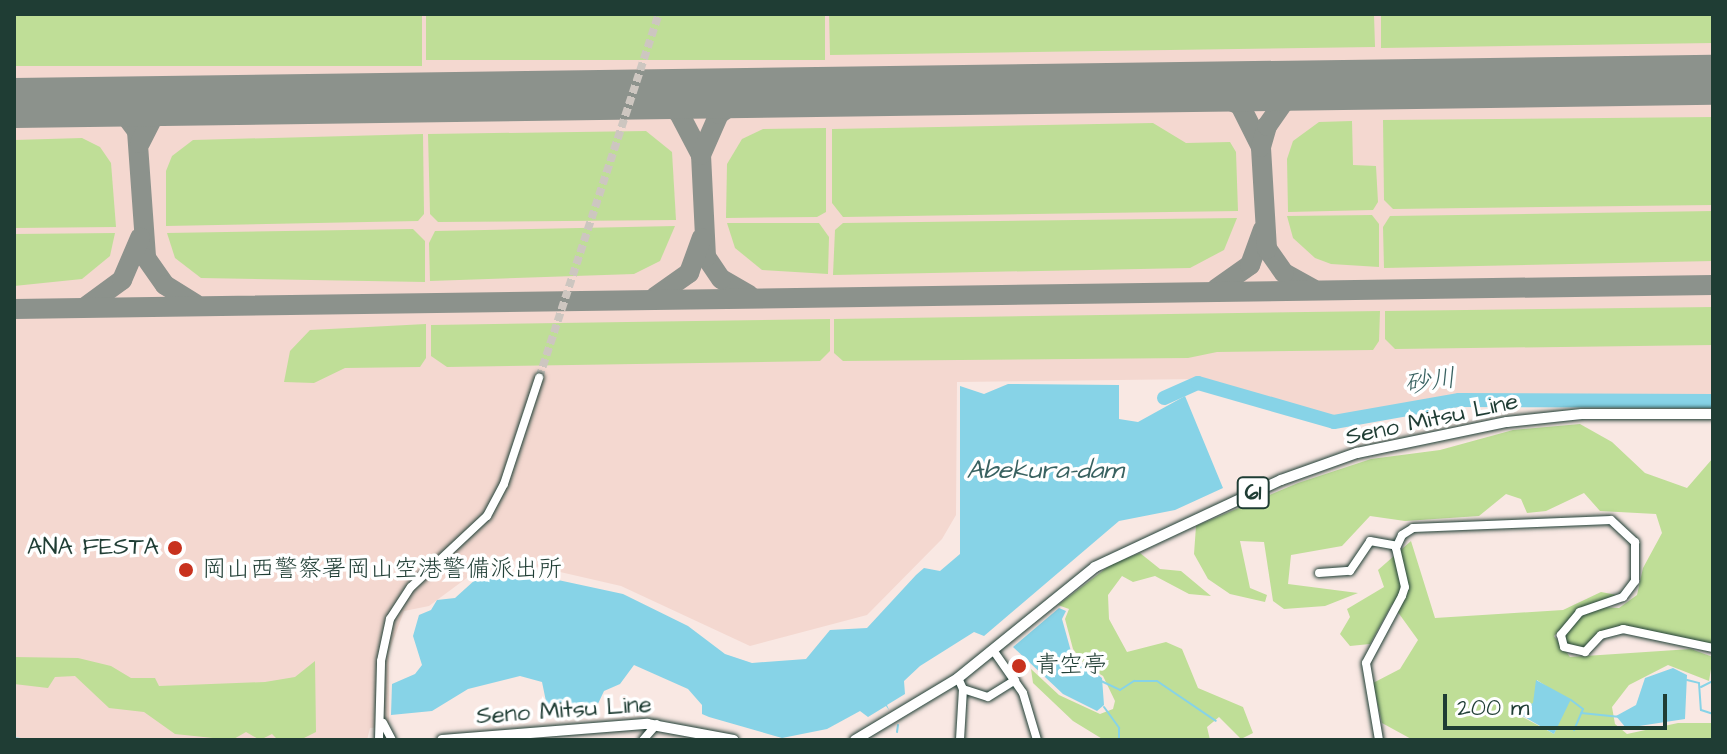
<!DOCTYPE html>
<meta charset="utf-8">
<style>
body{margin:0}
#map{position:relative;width:1727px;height:754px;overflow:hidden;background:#f9e8e3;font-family:"Architects Daughter","Klee One",sans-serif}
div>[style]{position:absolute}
.built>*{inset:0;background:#f4d8d0}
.green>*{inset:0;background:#bfde97;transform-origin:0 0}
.water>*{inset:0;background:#87d3e7}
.stream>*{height:2px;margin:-1px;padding:0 1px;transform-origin:1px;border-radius:1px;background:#87d3e7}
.river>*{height:14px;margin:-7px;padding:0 7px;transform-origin:7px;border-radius:7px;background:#87d3e7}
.taxiway>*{height:20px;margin:-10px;padding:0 10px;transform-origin:10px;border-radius:10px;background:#8c928c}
.runway>*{height:50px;margin:-25px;padding:0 25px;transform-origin:25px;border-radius:25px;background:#8c928c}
.minor-tunnel>*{height:8px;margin-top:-4px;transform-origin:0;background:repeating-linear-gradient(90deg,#cdc6c0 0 8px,transparent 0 12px)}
.roads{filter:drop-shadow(0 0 2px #1f3d34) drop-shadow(0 0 2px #1f3d34)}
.minor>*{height:8px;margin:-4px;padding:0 4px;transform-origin:4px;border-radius:4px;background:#fff}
.major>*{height:10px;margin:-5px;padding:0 5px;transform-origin:5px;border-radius:5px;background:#fff}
.dots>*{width:22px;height:22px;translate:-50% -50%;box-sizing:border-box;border:4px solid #fff;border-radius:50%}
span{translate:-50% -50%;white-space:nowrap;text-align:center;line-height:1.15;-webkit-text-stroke:7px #fff;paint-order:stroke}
.shield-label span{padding:2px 6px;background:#fff;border:2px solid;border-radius:6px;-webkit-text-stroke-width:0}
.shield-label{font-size:22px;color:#1f3d34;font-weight:700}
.street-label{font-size:24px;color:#1f3d34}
.poi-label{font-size:24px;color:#1f3d34}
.right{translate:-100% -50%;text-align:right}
.left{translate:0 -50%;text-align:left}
.water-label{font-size:26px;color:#396261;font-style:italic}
.frame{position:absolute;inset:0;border:16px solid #1f3d34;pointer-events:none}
.scale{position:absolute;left:1443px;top:694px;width:224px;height:36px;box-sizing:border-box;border:4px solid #1f3d34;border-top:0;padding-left:10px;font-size:24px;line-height:28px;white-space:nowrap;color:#1f3d34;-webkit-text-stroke:6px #fff;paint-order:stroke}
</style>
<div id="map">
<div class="built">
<i style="clip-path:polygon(14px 14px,1713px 14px,1713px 399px,1460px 394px,1333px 419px,1199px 379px,957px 382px,956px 515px,942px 539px,867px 615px,750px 646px,621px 586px,495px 557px,429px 606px,404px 611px,389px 652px,389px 726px,370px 728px,367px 740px,14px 740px)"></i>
</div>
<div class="green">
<i style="left:14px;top:14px;width:408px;height:52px"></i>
<i style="left:426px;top:14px;width:399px;height:46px"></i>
<i style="clip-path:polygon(829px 14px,1374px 14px,1375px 47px,830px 55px)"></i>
<i style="clip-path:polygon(1381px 14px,1713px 14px,1713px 43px,1381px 48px)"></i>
<i style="clip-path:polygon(1713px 117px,1713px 205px,1393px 209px,1384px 200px,1383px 120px)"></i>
<i style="clip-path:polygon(1352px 121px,1353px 165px,1376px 166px,1378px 202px,1373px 210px,1288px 212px,1287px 159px,1293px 141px,1319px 122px)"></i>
<i style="clip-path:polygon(1153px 123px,1186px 143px,1230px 142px,1236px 152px,1238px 211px,843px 217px,832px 203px,832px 129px)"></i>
<i style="clip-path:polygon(826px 128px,826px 212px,817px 217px,726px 218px,727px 164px,742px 139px,763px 129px)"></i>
<i style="clip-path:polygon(646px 131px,672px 152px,676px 220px,438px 222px,430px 214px,428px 134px)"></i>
<i style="clip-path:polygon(423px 134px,424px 214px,418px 221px,166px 226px,166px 171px,172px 156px,193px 140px)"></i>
<i style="clip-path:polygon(82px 138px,100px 147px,111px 163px,116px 227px,14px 228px,14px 140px)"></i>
<i style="clip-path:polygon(1713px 211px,1713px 261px,1384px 268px,1383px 227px,1390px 216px)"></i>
<i style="clip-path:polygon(1372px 215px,1379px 224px,1379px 267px,1331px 264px,1315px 258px,1293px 238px,1287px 216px)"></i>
<i style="clip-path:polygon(1237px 218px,1224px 250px,1190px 268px,833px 275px,835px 230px,843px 223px)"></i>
<i style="clip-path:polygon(727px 223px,819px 223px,829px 237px,828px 274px,762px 270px,735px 248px)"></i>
<i style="clip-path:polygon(675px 226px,660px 261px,634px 274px,430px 281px,429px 243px,435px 231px)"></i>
<i style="clip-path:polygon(413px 229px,425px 241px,425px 282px,201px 278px,175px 258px,167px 233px)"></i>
<i style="clip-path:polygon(115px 233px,110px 256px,82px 279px,14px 286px,14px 234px)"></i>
<i style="clip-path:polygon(1713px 307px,1713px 345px,1395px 349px,1385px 339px,1385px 311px)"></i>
<i style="clip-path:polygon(1380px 311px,1379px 341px,1373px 350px,1217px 352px,1188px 358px,843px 361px,834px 353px,834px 319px)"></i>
<i style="clip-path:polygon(830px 319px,830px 351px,820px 361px,447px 367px,431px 356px,431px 325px)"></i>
<i style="clip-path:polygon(426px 324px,426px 358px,420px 367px,345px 368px,314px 383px,284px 382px,290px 351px,310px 330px)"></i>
<i style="clip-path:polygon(1580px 424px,1612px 442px,1645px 473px,1687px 488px,1713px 458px,1713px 645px,1615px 627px,1585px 650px,1568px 648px,1564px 635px,1583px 614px,1598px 607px,1619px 608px,1637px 595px,1643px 568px,1662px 533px,1656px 514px,1600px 511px,1584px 493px,1546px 511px,1527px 513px,1521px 499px,1506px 494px,1479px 516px,1405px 521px,1370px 516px,1342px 546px,1291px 555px,1288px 584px,1358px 593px,1325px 606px,1284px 609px,1273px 601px,1264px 542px,1240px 541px,1250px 588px,1267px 595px,1265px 602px,1230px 594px,1208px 579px,1194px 554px,1196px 526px,1298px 483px,1371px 459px,1440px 450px,1513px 430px)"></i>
<i style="clip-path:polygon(evenodd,1411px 541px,1435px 618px,1563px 610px,1601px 592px,1617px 595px,1579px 610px,1554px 636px,1570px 657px,1691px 649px,1713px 657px,1709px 681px,1668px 665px,1629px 685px,1612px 707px,1615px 724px,1627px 734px,1678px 723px,1713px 723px,1713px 740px,1413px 740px,1382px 723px,1373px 683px,1400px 669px,1418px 640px,1392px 604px,1370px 644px,1350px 646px,1340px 634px,1350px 617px,1347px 609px,1384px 587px,1378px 570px,1411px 541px,1537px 680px,1568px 701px,1554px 734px,1515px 713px,1534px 703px,1537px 680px)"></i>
<i style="clip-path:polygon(1140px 553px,1160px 569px,1181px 571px,1211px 596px,1189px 594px,1155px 576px,1133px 582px,1122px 576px,1108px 595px,1109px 619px,1127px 652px,1166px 642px,1182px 649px,1198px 688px,1243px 707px,1253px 733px,1241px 739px,1219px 717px,1207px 727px,1210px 740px,1104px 740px,1073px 721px,1033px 683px,1031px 669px,1059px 695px,1100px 714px,1113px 709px,1115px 701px,1103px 676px,1085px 665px,1073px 649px,1065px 619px,1069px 609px,1058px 605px,1113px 563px)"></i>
<i style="clip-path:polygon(14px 657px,78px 658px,111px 666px,131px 678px,155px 678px,159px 686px,265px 682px,295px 677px,315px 661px,316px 732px,300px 740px,278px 740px,272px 734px,260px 740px,246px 732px,232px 740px,175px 734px,144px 712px,109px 708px,75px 676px,55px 677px,48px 688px,14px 684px)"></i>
</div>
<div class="water">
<i style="clip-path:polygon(1008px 384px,1119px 385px,1119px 419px,1138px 422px,1185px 396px,1223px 488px,1175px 510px,1119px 521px,984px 636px,974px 632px,920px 666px,904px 681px,905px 694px,887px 705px,889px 710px,886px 706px,868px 717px,860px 711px,827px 729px,782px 738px,709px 717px,702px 714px,702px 705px,688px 689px,634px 665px,620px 684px,604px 691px,596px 708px,548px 711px,542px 682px,520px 676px,468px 689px,432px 711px,391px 715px,392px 684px,415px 674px,422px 665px,413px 636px,419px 615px,431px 610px,437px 600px,455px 598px,486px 570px,501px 577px,558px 580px,623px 594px,688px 626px,725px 654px,752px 663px,806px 659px,830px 630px,867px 628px,916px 575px,924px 568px,940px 571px,960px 554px,960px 386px,984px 394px)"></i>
<i style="clip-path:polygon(1059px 608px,1066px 611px,1062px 619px,1072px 655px,1102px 678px,1104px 705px,1097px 711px,1063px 694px,1013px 647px)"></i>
<i style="clip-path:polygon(1673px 668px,1687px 675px,1685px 719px,1626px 728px,1616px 716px,1636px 705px,1645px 678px)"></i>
<i style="clip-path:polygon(1536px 680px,1571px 699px,1554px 734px,1514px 711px,1533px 703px)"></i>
</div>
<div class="stream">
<i style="left:1687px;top:680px;width:12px;rotate:14deg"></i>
<i style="left:1699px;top:683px;width:27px;rotate:86deg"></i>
<i style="left:1701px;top:710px;width:13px;rotate:18deg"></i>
<i style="left:1101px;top:681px;width:21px;rotate:25deg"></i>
<i style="left:1120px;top:690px;width:17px;rotate:-33deg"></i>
<i style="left:1134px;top:681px;width:23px"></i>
<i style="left:1157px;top:681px;width:71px;rotate:34.1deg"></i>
<i style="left:1701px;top:687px;width:13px;rotate:-27deg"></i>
<i style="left:1571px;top:700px;width:15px;rotate:37deg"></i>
<i style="left:1583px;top:709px;width:23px;rotate:113deg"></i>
<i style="left:1104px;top:707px;width:26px;rotate:54deg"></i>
<i style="left:1119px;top:728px;width:12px;rotate:90deg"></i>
<i style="left:1581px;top:713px;width:37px;rotate:6deg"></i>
<i style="left:897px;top:732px;width:7px;rotate:-82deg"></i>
<i style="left:14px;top:738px;width:13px;rotate:9deg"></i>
</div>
<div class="river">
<i style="left:1164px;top:398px;width:37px;rotate:-24deg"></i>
<i style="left:1198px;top:383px;width:141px;rotate:16deg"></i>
<i style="left:1334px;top:422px;width:127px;rotate:-10deg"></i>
<i style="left:1459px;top:400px;width:254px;rotate:0.2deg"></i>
</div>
<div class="taxiway">
<i style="left:1198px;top:87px;width:46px;rotate:23.2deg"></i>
<i style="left:1240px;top:105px;width:47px;rotate:63.4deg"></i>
<i style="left:630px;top:94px;width:27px;rotate:10deg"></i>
<i style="left:657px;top:99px;width:26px;rotate:32deg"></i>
<i style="left:679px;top:113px;width:47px;rotate:62.4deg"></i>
<i style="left:98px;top:102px;width:26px;rotate:21deg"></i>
<i style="left:122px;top:111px;width:25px;rotate:53deg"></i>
<i style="left:137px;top:131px;width:127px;rotate:85.9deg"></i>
<i style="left:146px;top:258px;width:33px;rotate:55deg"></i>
<i style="left:165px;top:285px;width:36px;rotate:32deg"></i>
<i style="left:140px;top:143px;width:35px;rotate:-63deg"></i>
<i style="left:156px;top:112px;width:36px;rotate:-19deg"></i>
<i style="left:1216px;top:289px;width:42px;rotate:-35.2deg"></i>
<i style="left:1250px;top:265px;width:37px;rotate:-70deg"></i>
<i style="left:1313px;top:289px;width:33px;rotate:-151deg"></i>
<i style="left:1284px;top:273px;width:29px;rotate:-125deg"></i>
<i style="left:1267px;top:249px;width:102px;rotate:-93.4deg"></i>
<i style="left:1261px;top:147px;width:22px;rotate:-74deg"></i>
<i style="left:1267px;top:126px;width:28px;rotate:-55deg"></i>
<i style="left:1283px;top:103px;width:24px;rotate:-33deg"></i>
<i style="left:1303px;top:90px;width:25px;rotate:-14deg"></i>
<i style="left:749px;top:295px;width:32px;rotate:-150deg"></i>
<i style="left:721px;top:279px;width:27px;rotate:-124deg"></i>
<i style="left:706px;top:257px;width:102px;rotate:-92.8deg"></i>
<i style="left:701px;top:155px;width:45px;rotate:-66.3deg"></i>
<i style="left:719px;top:114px;width:24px;rotate:-35deg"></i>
<i style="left:739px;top:100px;width:28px;rotate:-17deg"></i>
<i style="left:655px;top:297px;width:42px;rotate:-35.2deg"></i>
<i style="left:689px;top:273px;width:37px;rotate:-70deg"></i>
<i style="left:85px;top:307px;width:46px;rotate:-36.1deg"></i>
<i style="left:122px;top:280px;width:46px;rotate:-66.8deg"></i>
<i style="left:14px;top:309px;width:1699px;rotate:-0.81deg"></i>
</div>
<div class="runway">
<i style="left:14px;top:103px;width:1699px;rotate:-0.78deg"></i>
</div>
<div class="minor-tunnel">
<i style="left:539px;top:378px;width:383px;rotate:-71.8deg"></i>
</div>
<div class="roads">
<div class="minor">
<i style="left:1319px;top:573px;width:31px;rotate:-4deg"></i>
<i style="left:1350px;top:571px;width:36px;rotate:-56deg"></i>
<i style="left:1370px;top:541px;width:27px;rotate:10deg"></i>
<i style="left:993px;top:650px;width:52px;rotate:55.1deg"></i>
<i style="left:1023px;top:693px;width:49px;rotate:73.4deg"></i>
<i style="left:958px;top:678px;width:12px;rotate:66deg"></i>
<i style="left:963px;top:689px;width:51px;rotate:93.4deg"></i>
<i style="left:963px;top:689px;width:26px;rotate:18deg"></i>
<i style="left:988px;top:697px;width:32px;rotate:-32deg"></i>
<i style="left:383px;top:723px;width:19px;rotate:62deg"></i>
<i style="left:379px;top:740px;width:79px;rotate:-88.5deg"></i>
<i style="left:381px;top:661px;width:43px;rotate:-77.9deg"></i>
<i style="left:390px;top:619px;width:38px;rotate:-57deg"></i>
<i style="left:411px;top:587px;width:104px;rotate:-43.1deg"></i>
<i style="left:487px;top:516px;width:36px;rotate:-62deg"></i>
<i style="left:504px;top:484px;width:112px;rotate:-71.7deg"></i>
<i style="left:643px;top:740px;width:21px;rotate:-49deg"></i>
<i style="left:1379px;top:740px;width:78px;rotate:-99.6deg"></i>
<i style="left:1366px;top:663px;width:76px;rotate:-61.8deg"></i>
<i style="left:1402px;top:596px;width:9px;rotate:-72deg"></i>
<i style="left:1405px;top:587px;width:40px;rotate:-103deg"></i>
<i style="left:1396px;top:548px;width:14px;rotate:-65deg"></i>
<i style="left:1402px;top:535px;width:13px;rotate:-32deg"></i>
<i style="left:1413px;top:528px;width:198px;rotate:-2.3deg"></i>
<i style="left:1611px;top:520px;width:33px;rotate:43deg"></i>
<i style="left:1635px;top:542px;width:39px;rotate:90deg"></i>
<i style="left:1635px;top:581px;width:20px;rotate:127deg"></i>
<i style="left:1623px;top:597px;width:46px;rotate:160.8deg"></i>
<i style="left:1580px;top:612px;width:30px;rotate:130deg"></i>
<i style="left:1561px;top:635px;width:12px;rotate:76deg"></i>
<i style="left:1564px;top:647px;width:22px;rotate:13deg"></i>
<i style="left:1585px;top:652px;width:23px;rotate:-47deg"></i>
<i style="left:1601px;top:635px;width:23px;rotate:-15deg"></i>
<i style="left:1623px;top:629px;width:92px;rotate:11.9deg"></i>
</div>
<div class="major">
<i style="left:442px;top:740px;width:206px;rotate:-4.5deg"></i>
<i style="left:647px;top:724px;width:88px;rotate:10.4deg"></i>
<i style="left:855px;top:740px;width:120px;rotate:-31deg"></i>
<i style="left:958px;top:678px;width:176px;rotate:-39deg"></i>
<i style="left:1095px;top:567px;width:205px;rotate:-25.1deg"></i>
<i style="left:1281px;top:480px;width:81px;rotate:-19.6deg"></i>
<i style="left:1357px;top:453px;width:153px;rotate:-11.7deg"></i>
<i style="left:1507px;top:422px;width:75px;rotate:-6.1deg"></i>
<i style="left:1582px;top:414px;width:131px"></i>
</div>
</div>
<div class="dots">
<i style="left:175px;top:548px;background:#c8321e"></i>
<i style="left:186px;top:570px;background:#c8321e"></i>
<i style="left:1019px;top:666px;background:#c8321e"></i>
</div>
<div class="shield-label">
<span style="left:1253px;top:493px">61</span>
</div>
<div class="street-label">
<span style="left:1432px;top:420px;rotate:-12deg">Seno Mitsu Line</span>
<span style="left:564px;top:711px;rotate:-4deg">Seno Mitsu Line</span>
</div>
<div class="poi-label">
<span class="right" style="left:159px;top:548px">ANA FESTA</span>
<span class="left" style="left:202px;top:570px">岡山西警察署岡山空港警備派出所</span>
<span class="left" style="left:1035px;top:666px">青空亭</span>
</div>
<div class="water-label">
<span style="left:1430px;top:382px;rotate:-8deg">砂川</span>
<span style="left:1045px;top:471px">Abekura-dam</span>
</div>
<div class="frame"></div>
<div class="scale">200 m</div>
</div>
